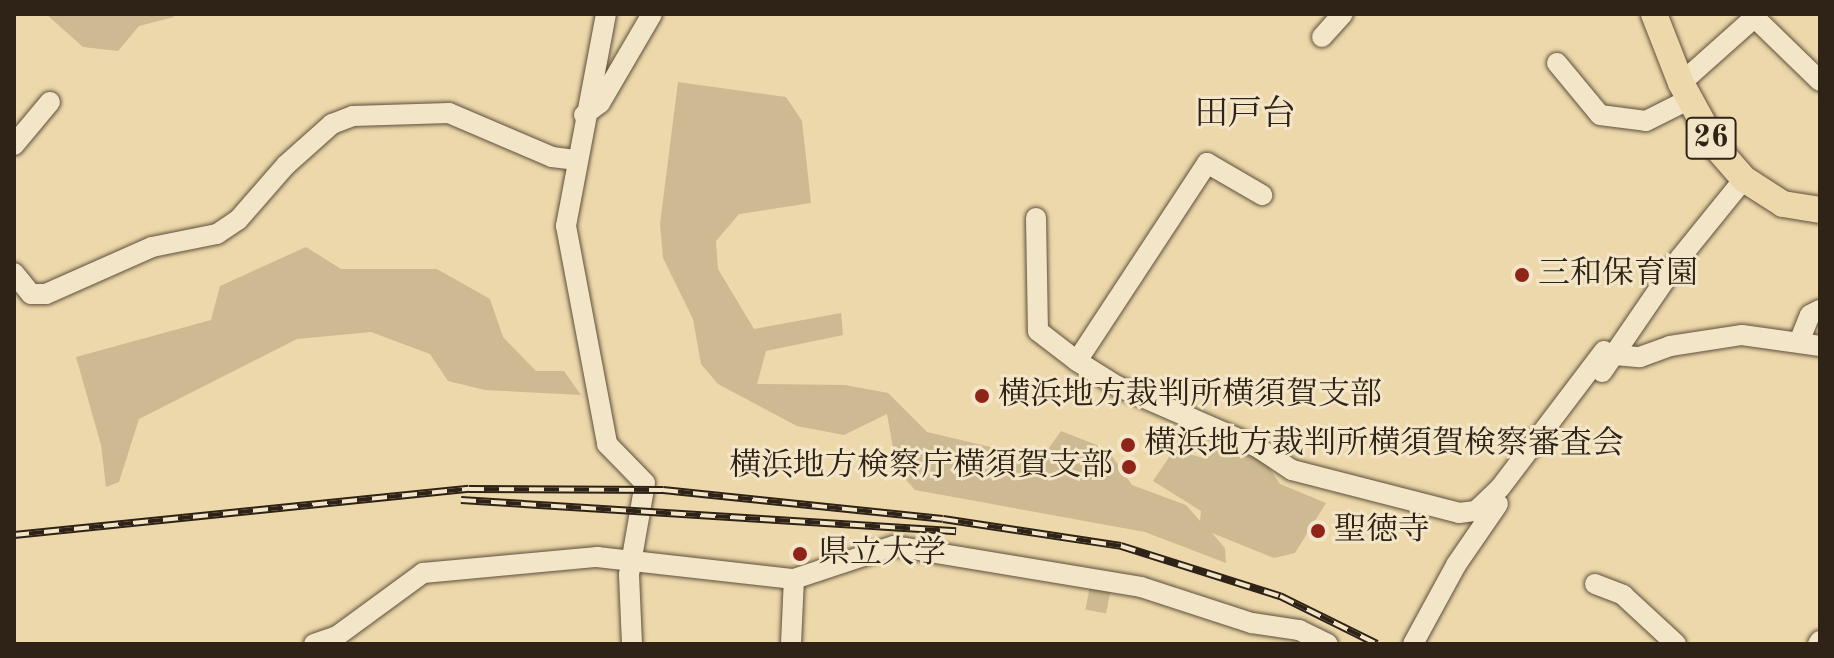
<!DOCTYPE html>
<meta charset="utf-8">
<style>
body{margin:0}
#map{position:relative;width:1834px;height:658px;overflow:hidden;background:#edd8ab;font-family:"Old Standard TT","Noto Serif JP",serif}
div>[style]{position:absolute}
.green>*{inset:0;background:#cdb992;transform-origin:0 0}
.roads{filter:drop-shadow(0 0 2px #5e503b) drop-shadow(0 0 2px #5e503b)}
.minor>*{height:20px;margin:-10px;padding:0 10px;transform-origin:10px;border-radius:10px;background:#f3e6c8}
.major>*{height:26px;margin:-13px;padding:0 13px;transform-origin:13px;border-radius:13px;background:#edd8ab}
.rail>*{height:8px;margin-top:-4px;transform-origin:0;background:repeating-linear-gradient(90deg,#f3e6c8 0 15px,#2e2316 0 30px);box-sizing:border-box;border-block:2px solid #2e2316}
.dots>*{width:22px;height:22px;translate:-50% -50%;box-sizing:border-box;border:4px solid #f3e6c8;border-radius:50%}
span{translate:-50% -50%;white-space:nowrap;text-align:center;line-height:1.15;-webkit-text-stroke:6px #f3e6c8;paint-order:stroke}
.shield-label span{padding:2px 6px;background:#f3e6c8;border:2px solid;border-radius:6px;-webkit-text-stroke-width:0}
.shield-label{font-size:30px;color:#2e2316;font-weight:700}
.poi-label{font-size:32px;color:#2e2316}
.left{translate:0 -50%;text-align:left}
.right{translate:-100% -50%;text-align:right}
.neighbourhood-label{font-size:34px;color:#2e2316}
.frame{position:absolute;inset:0;border:16px solid #2e2316;pointer-events:none}
</style>
<div id="map">
<div class="green">
<i style="clip-path:polygon(46px 14px,173px 14px,174px 17px,139px 26px,118px 51px,83px 47px)"></i>
<i style="clip-path:polygon(678px 82px,786px 97px,802px 121px,811px 203px,739px 214px,716px 241px,718px 269px,754px 329px,841px 313px,843px 335px,766px 351px,757px 384px,845px 385px,888px 393px,927px 432px,1041px 459px,1061px 431px,1107px 449px,1132px 485px,1186px 505px,1200px 521px,1201px 511px,1153px 481px,1174px 450px,1207px 459px,1218px 440px,1266px 463px,1280px 484px,1326px 503px,1295px 553px,1274px 558px,1212px 533px,1225px 548px,1226px 563px,1145px 532px,915px 490px,897px 470px,887px 414px,844px 435px,797px 426px,718px 384px,701px 364px,693px 319px,663px 258px,660px 224px)"></i>
<i style="clip-path:polygon(306px 247px,341px 269px,437px 269px,490px 299px,503px 337px,536px 371px,564px 371px,581px 395px,485px 390px,448px 381px,430px 354px,371px 332px,297px 339px,139px 419px,119px 482px,106px 487px,101px 445px,76px 357px,211px 320px,220px 286px)"></i>
<i style="left:1090px;top:586px;width:21px;height:24px;rotate:11deg"></i>
</div>
<div class="roads">
<div class="minor">
<i style="left:606px;top:14px;width:216px;rotate:100.7deg"></i>
<i style="left:566px;top:226px;width:222px;rotate:79.3deg"></i>
<i style="left:607px;top:444px;width:54px;rotate:45.7deg"></i>
<i style="left:645px;top:483px;width:93px;rotate:99.9deg"></i>
<i style="left:629px;top:575px;width:69px;rotate:87.5deg"></i>
<i style="left:1751px;top:14px;width:96px;rotate:44.2deg"></i>
<i style="left:1322px;top:37px;width:31px;rotate:-48deg"></i>
<i style="left:1557px;top:63px;width:67px;rotate:50.4deg"></i>
<i style="left:1600px;top:115px;width:46px;rotate:7.4deg"></i>
<i style="left:1646px;top:121px;width:49px;rotate:-26.6deg"></i>
<i style="left:1681px;top:83px;width:98px;rotate:-41.7deg"></i>
<i style="left:584px;top:115px;width:20px;rotate:-37deg"></i>
<i style="left:600px;top:103px;width:103px;rotate:-59.7deg"></i>
<i style="left:14px;top:145px;width:56px;rotate:-50.1deg"></i>
<i style="left:1036px;top:218px;width:113px;rotate:89deg"></i>
<i style="left:1038px;top:331px;width:49px;rotate:37.6deg"></i>
<i style="left:1077px;top:361px;width:47px;rotate:32deg"></i>
<i style="left:1117px;top:386px;width:153px;rotate:23.5deg"></i>
<i style="left:1257px;top:447px;width:42px;rotate:33.3deg"></i>
<i style="left:1292px;top:470px;width:172px;rotate:14.4deg"></i>
<i style="left:1459px;top:513px;width:17px;rotate:-7deg"></i>
<i style="left:1476px;top:511px;width:33px;rotate:-44deg"></i>
<i style="left:1500px;top:488px;width:172px;rotate:-52.8deg"></i>
<i style="left:14px;top:273px;width:27px;rotate:51deg"></i>
<i style="left:31px;top:294px;width:15px"></i>
<i style="left:46px;top:294px;width:116px;rotate:-23.9deg"></i>
<i style="left:152px;top:247px;width:66px;rotate:-11.3deg"></i>
<i style="left:217px;top:234px;width:25px;rotate:-34deg"></i>
<i style="left:238px;top:220px;width:73px;rotate:-48.9deg"></i>
<i style="left:286px;top:165px;width:62px;rotate:-41.7deg"></i>
<i style="left:332px;top:124px;width:22px;rotate:-21deg"></i>
<i style="left:353px;top:116px;width:96px;rotate:-1.8deg"></i>
<i style="left:449px;top:113px;width:112px;rotate:23.1deg"></i>
<i style="left:552px;top:157px;width:23px;rotate:7deg"></i>
<i style="left:1799px;top:342px;width:29px;rotate:-68deg"></i>
<i style="left:1810px;top:315px;width:11px;rotate:-27deg"></i>
<i style="left:1615px;top:355px;width:25px;rotate:5deg"></i>
<i style="left:1640px;top:357px;width:32px;rotate:-20deg"></i>
<i style="left:1670px;top:346px;width:73px;rotate:-8.7deg"></i>
<i style="left:1742px;top:335px;width:79px;rotate:8deg"></i>
<i style="left:1077px;top:361px;width:237px;rotate:-56.7deg"></i>
<i style="left:1207px;top:163px;width:64px;rotate:30.2deg"></i>
<i style="left:1602px;top:372px;width:138px;rotate:-55.6deg"></i>
<i style="left:1680px;top:258px;width:102px;rotate:-51deg"></i>
<i style="left:1595px;top:584px;width:30px;rotate:21deg"></i>
<i style="left:1623px;top:595px;width:72px;rotate:42.8deg"></i>
<i style="left:314px;top:644px;width:24px;rotate:-19deg"></i>
<i style="left:337px;top:636px;width:107px;rotate:-36.2deg"></i>
<i style="left:423px;top:573px;width:175px;rotate:-5.3deg"></i>
<i style="left:597px;top:557px;width:198px;rotate:6.4deg"></i>
<i style="left:794px;top:579px;width:105px;rotate:-18.3deg"></i>
<i style="left:894px;top:546px;width:250px;rotate:9.4deg"></i>
<i style="left:1141px;top:587px;width:117px;rotate:18deg"></i>
<i style="left:1252px;top:623px;width:48px;rotate:8.5deg"></i>
<i style="left:1299px;top:630px;width:32px;rotate:26deg"></i>
<i style="left:791px;top:644px;width:65px;rotate:-87.4deg"></i>
<i style="left:1413px;top:644px;width:90px;rotate:-61.4deg"></i>
<i style="left:1456px;top:565px;width:74px;rotate:-55.5deg"></i>
<i style="left:1818px;top:644px;width:4px;rotate:-56deg"></i>
</div>
<div class="major">
<i style="left:1654px;top:14px;width:74px;rotate:68.6deg"></i>
<i style="left:1681px;top:83px;width:73px;rotate:61.3deg"></i>
<i style="left:1716px;top:147px;width:43px;rotate:48.8deg"></i>
<i style="left:1744px;top:179px;width:46px;rotate:32.7deg"></i>
<i style="left:1783px;top:204px;width:37px;rotate:9deg"></i>
</div>
</div>
<div class="rail">
<i style="left:461px;top:500px;width:496px;rotate:3.6deg"></i>
<i style="left:14px;top:535px;width:457px;rotate:-5.8deg"></i>
<i style="left:469px;top:489px;width:194px;rotate:0.3deg"></i>
<i style="left:663px;top:490px;width:281px;rotate:5.9deg"></i>
<i style="left:943px;top:519px;width:180px;rotate:8.6deg"></i>
<i style="left:1121px;top:546px;width:167px;rotate:17.5deg"></i>
<i style="left:1280px;top:596px;width:108px;rotate:26.3deg"></i>
</div>
<div class="dots">
<i style="left:1522px;top:275px;background:#8f2418"></i>
<i style="left:982px;top:396px;background:#8f2418"></i>
<i style="left:1128px;top:445px;background:#8f2418"></i>
<i style="left:1129px;top:467px;background:#8f2418"></i>
<i style="left:1318px;top:531px;background:#8f2418"></i>
<i style="left:800px;top:554px;background:#8f2418"></i>
</div>
<div class="shield-label">
<span style="left:1711px;top:138px">26</span>
</div>
<div class="poi-label">
<span class="left" style="left:1538px;top:275px">三和保育園</span>
<span class="left" style="left:998px;top:396px">横浜地方裁判所横須賀支部</span>
<span class="left" style="left:1144px;top:445px">横浜地方裁判所横須賀検察審査会</span>
<span class="right" style="left:1113px;top:467px">横浜地方検察庁横須賀支部</span>
<span class="left" style="left:1334px;top:531px">聖徳寺</span>
<span class="left" style="left:818px;top:554px">県立大学</span>
</div>
<div class="neighbourhood-label">
<span style="left:1245px;top:116px">田戸台</span>
</div>
<div class="frame"></div>
</div>
